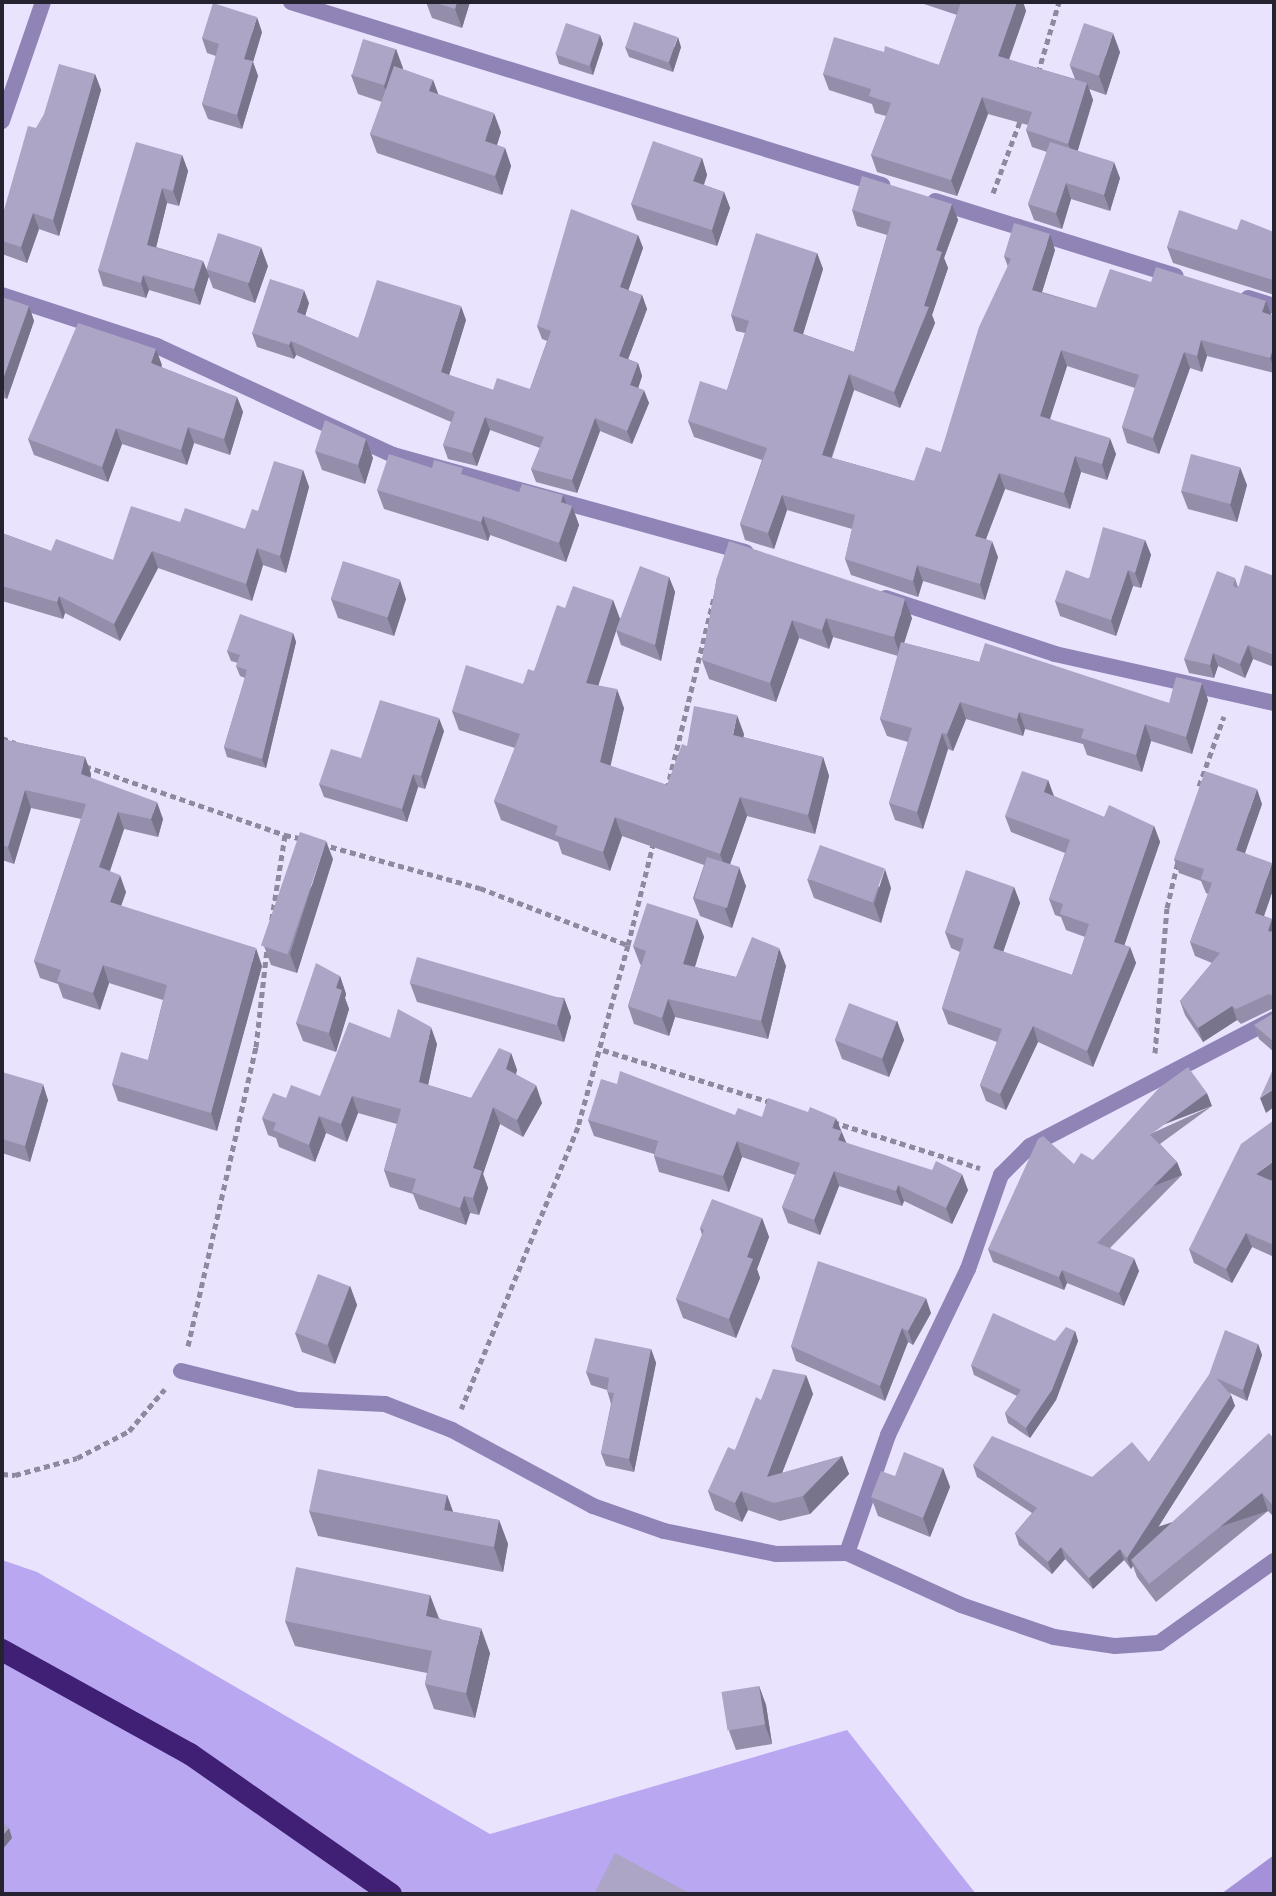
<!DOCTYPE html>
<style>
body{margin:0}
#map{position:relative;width:1276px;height:1896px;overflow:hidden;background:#e9e3fe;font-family:Merriweather,serif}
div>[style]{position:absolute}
.forest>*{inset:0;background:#b9a7f1}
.water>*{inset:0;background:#a491da}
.path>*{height:5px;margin-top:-2.5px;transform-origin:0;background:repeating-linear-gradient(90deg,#8e899e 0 6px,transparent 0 10px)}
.minor>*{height:16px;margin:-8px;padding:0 8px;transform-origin:8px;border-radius:8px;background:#9084b6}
.trunk>*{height:22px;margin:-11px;padding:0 11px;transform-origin:11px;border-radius:11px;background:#402075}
.wall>*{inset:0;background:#948eaa}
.shaded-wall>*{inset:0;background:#78748b;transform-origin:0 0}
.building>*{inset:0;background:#aca5c6;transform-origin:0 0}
span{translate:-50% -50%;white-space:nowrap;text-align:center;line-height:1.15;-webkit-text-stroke:7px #fff;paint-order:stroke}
.frame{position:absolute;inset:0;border:4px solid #262330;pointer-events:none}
</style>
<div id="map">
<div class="forest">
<i style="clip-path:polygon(2px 1560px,37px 1572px,490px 1834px,847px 1730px,976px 1894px,2px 1894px)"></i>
</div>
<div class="water">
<i style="clip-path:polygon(1274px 1855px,1274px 1894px,1221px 1894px)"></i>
</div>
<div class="path">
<i style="left:1038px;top:73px;width:74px;rotate:-73.5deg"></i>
<i style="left:993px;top:193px;width:82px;rotate:-69.4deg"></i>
<i style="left:2px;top:738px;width:14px;rotate:21deg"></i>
<i style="left:85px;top:766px;width:212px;rotate:19deg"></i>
<i style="left:285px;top:835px;width:90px;rotate:98.9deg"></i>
<i style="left:1199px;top:786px;width:74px;rotate:-70.3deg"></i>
<i style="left:667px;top:789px;width:198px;rotate:-76.2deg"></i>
<i style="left:285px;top:835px;width:19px;rotate:12deg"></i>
<i style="left:321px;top:844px;width:165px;rotate:15.5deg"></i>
<i style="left:480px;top:888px;width:159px;rotate:21.1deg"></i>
<i style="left:628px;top:945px;width:189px;rotate:105.4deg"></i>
<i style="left:578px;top:1127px;width:305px;rotate:112.5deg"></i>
<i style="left:628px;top:945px;width:107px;rotate:-76deg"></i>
<i style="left:603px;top:1050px;width:175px;rotate:17.3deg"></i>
<i style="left:1155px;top:1053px;width:145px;rotate:-85.3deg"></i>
<i style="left:1167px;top:908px;width:48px;rotate:-76.8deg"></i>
<i style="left:833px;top:1122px;width:154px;rotate:17.4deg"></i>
<i style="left:188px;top:1346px;width:307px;rotate:-77.2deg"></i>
<i style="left:256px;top:1047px;width:99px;rotate:-83.6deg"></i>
<i style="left:2px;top:1474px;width:13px;rotate:4deg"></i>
<i style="left:15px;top:1475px;width:64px;rotate:-15.3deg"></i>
<i style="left:77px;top:1458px;width:59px;rotate:-27.4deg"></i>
<i style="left:129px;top:1431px;width:55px;rotate:-49.4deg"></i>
</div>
<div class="minor">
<i style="left:291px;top:2px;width:619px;rotate:17.2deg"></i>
<i style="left:2px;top:121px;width:126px;rotate:-71deg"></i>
<i style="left:935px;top:201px;width:252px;rotate:17.3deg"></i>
<i style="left:2px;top:295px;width:163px;rotate:18.2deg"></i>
<i style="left:157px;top:346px;width:260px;rotate:24.8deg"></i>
<i style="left:393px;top:455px;width:366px;rotate:15.4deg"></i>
<i style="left:1248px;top:298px;width:27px;rotate:17deg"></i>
<i style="left:886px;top:598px;width:178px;rotate:18.3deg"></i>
<i style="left:1055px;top:654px;width:224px;rotate:12.6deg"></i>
<i style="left:181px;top:1371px;width:120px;rotate:14deg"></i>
<i style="left:297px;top:1400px;width:88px;rotate:2.6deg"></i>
<i style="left:385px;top:1404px;width:72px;rotate:21.2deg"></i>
<i style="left:452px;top:1430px;width:160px;rotate:28.3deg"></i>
<i style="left:593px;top:1506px;width:75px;rotate:19.4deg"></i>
<i style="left:664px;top:1531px;width:114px;rotate:11.6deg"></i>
<i style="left:776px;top:1554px;width:71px;rotate:-0.8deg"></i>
<i style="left:847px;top:1553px;width:125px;rotate:-70.8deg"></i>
<i style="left:888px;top:1435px;width:184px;rotate:-64.3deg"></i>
<i style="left:968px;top:1269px;width:100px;rotate:-70.7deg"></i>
<i style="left:1001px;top:1175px;width:41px;rotate:-45deg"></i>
<i style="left:1030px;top:1146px;width:275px;rotate:-27.5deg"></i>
<i style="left:847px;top:1553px;width:125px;rotate:24.5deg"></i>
<i style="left:961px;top:1605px;width:98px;rotate:19deg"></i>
<i style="left:1054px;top:1637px;width:62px;rotate:8.4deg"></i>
<i style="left:1115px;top:1646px;width:44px;rotate:-3.9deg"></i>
<i style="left:1159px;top:1643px;width:141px;rotate:-35.5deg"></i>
</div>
<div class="trunk">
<i style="left:2px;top:1650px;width:215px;rotate:29deg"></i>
<i style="left:190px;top:1754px;width:245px;rotate:34.9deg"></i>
</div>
<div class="wall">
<i style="clip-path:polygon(426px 2px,470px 2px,462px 28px,432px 18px)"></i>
<i style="clip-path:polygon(918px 2px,1023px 2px,1026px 11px,1009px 60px,1075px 79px,1070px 66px,1120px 52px,1106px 95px,1089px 89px,1093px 100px,1077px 151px,1120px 178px,1110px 211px,1071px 199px,1062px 229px,1034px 220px,1028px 204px,1047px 152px,1032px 147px,1026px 130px,1028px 125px,988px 114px,957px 196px,877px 172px,871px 155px,886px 116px,875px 113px,872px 104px,829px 90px,823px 74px,884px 52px,939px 65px,957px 15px)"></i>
<i style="clip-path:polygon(262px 32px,253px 62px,258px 76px,242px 129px,208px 119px,202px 104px,216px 56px,207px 53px,202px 38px)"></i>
<i style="clip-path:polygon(600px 35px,603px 44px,593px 75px,559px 64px,556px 54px)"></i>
<i style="clip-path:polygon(625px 47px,681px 47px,673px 72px,629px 57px)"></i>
<i style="clip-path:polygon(396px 49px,402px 69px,433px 80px,438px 94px,501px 132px,497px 145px,505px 148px,511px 166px,502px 195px,377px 153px,370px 134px,382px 102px,358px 94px,351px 75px)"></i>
<i style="clip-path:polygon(95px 74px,101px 90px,59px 236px,39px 229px,27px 263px,2px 254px,2px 217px,36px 128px)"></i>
<i style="clip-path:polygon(182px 155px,188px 171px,179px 206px,167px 203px,156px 247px,203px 261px,209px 276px,200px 305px,149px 290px,146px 298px,103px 286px,98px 270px)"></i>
<i style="clip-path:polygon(702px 158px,707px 175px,704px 185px,724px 192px,730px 208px,717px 246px,637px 220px,631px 204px)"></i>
<i style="clip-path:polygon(952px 204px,958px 220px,944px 258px,948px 268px,932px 315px,935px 323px,900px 408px,854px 390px,832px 458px,914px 481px,941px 452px,1008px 267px,1004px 256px,1055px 250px,1042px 292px,1096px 308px,1151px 282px,1266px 301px,1271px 315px,1274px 316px,1274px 373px,1207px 356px,1202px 372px,1190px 368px,1159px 454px,1127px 443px,1122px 427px,1135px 388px,1067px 366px,1050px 419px,1116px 454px,1107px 480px,1081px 472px,1070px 509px,1005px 489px,986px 539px,998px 557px,985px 600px,923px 581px,918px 597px,851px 575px,845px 559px,852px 529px,787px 510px,774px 549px,745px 540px,740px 524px,762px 460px,694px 437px,688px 421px,727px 390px,745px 333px,736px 331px,731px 315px,817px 253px,823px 269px,803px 334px,854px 352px,887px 235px,857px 226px,852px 210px)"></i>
<i style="clip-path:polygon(1237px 230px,1274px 232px,1274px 295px,1173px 263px,1167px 247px)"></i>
<i style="clip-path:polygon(638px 235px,643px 248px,628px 290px,642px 295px,647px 309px,628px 359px,638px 363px,642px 376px,638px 388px,649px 403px,632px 444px,600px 431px,577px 493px,536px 482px,531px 469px,540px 448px,490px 430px,477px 466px,448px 459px,443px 445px,451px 422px,296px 355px,294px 359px,257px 347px,252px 333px,309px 303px,305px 316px,358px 338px,466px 320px,449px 375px,493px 390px,530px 389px,547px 341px,542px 339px,537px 326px)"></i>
<i style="clip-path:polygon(268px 266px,255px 303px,213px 288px,206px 269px)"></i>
<i style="clip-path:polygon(2px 297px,29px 306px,34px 321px,7px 399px,2px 397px)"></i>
<i style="clip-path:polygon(156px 349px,161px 367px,237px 397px,243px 412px,230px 455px,194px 443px,187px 465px,122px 444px,108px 482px,34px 455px,28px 439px)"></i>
<i style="clip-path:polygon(315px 451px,373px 458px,365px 484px,322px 470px)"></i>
<i style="clip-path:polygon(432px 468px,465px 475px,519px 492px,572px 506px,579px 525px,566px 562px,490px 535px,488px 541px,384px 509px,377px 490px)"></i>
<i style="clip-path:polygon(303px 470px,309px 487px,286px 573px,263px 565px,252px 601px,158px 568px,120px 641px,65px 613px,63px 619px,2px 601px,2px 533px,51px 551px,113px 560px,180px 522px,245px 529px,258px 511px)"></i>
<i style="clip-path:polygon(1247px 485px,1237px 522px,1188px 509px,1181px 491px)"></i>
<i style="clip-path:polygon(1145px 540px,1151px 555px,1141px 588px,1133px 586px,1116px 636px,1060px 616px,1055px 601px)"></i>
<i style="clip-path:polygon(1274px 576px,1274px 667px,1253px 659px,1245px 678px,1218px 666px,1214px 678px,1189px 673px,1184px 659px,1235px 578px,1238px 587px)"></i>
<i style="clip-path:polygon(669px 577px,675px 592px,661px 661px,621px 645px,616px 630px,598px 685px,624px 708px,610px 766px,667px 785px,687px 746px,744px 734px,743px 737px,823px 757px,829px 776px,815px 834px,747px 816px,730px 864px,746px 886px,732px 928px,700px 916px,693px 898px,704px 865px,622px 836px,610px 871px,562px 854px,558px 842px,501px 820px,494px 801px,515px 748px,459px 730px,452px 711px,523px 684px,534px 671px,565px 608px,613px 600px,620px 619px)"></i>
<i style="clip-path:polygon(717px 577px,912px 618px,904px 643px,979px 662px,1169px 703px,1202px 683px,1208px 700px,1192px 754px,1151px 741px,1142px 772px,1087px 755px,1083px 744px,1025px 729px,1023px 736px,966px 719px,953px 751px,948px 749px,923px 829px,895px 820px,889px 803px,908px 742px,887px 736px,880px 719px,898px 656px,833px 637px,829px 649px,799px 638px,776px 702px,709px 679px,702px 660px)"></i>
<i style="clip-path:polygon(331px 599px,406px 599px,394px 636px,338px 618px)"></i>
<i style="clip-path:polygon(293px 633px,296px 642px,266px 768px,227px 757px,224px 747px,245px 678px,240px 676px,236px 666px,238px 663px,231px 661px,227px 651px)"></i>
<i style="clip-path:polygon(444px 731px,425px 789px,418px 787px,407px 822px,324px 797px,319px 784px,361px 758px)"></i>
<i style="clip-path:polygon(2px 739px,85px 757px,91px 774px,91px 778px,163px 819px,158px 837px,124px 829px,110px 871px,126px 892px,121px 906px,262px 966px,217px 1131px,118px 1101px,112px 1084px,148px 1060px,163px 1000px,109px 983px,100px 1010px,63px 998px,58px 984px,40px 978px,34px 961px,81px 819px,31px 808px,14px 864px,2px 860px)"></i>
<i style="clip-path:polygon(1048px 780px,1054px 796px,1104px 817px,1154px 826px,1160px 842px,1124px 945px,1130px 947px,1136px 963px,1093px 1067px,1038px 1042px,1006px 1110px,986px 1101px,980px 1085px,997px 1042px,948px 1024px,942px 1008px,960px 952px,951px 948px,945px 932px,1014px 887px,1020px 903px,1003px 952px,1072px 975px,1085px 937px,1066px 930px,1061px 917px,1055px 915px,1049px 899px,1065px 853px,1011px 832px,1005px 816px)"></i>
<i style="clip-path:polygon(1262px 804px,1245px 853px,1274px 887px,1264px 916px,1272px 919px,1274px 924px,1274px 1008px,1241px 1024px,1237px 1020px,1203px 1042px,1185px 1015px,1180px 1001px,1212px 963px,1195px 956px,1190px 942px,1208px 894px,1206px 893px,1201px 881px,1179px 873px,1174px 859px)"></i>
<i style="clip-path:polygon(333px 859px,297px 973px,271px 965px,264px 946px)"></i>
<i style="clip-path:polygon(807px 879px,891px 888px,881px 923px,814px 898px)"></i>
<i style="clip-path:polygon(697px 919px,704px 937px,695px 967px,736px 977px,786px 966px,768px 1039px,675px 1017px,669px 1036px,634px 1024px,628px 1006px,641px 965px,640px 964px,633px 946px)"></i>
<i style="clip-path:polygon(340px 976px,346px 994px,345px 998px,349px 1009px,336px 1052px,303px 1041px,296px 1023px)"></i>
<i style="clip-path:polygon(410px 983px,564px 998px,571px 1017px,564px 1042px,417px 1002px)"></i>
<i style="clip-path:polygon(1274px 1013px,1274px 1052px,1259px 1039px,1254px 1025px)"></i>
<i style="clip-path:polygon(897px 1021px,904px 1040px,889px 1077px,842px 1059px,835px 1040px)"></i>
<i style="clip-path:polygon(390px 1038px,437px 1044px,428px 1085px,471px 1098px,511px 1053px,517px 1070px,516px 1074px,542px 1103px,523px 1137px,500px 1124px,483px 1174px,488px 1188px,479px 1215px,470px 1213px,466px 1225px,419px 1209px,413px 1194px,390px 1187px,384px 1170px,397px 1124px,358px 1113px,347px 1142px,326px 1133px,315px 1162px,279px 1147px,276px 1138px,268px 1135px,262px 1118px,286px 1098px,320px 1096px)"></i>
<i style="clip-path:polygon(2px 1072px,48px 1100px,30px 1162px,2px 1153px)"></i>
<i style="clip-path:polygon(1212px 1106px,1160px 1144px,1177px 1162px,1182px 1175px,1110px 1248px,1139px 1271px,1124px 1306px,1067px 1283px,1064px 1290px,993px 1262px,988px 1249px,1074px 1164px,1093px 1160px)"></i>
<i style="clip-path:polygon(735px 1115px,762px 1117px,841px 1131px,846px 1143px,968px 1190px,952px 1224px,904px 1201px,902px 1206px,839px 1186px,820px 1235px,788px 1223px,782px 1207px,795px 1175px,742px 1157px,729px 1192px,659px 1172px,654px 1156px,654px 1154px,594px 1136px,588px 1120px)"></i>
<i style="clip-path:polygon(1271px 1181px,1274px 1182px,1274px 1257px,1252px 1247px,1232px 1283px,1194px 1263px,1189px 1249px)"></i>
<i style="clip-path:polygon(762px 1218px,769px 1237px,757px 1269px,760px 1278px,736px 1338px,683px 1318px,676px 1299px,702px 1235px,700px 1228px)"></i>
<i style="clip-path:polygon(350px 1286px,357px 1305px,335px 1364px,302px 1352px,295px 1333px)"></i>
<i style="clip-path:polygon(931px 1313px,913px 1345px,908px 1342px,885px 1401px,796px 1361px,791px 1346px)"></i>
<i style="clip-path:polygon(1075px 1331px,1078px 1341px,1056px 1400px,1030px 1438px,1008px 1423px,1005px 1413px,1017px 1396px,974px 1375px,971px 1365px,1055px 1341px)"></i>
<i style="clip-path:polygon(1258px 1344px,1262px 1355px,1247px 1401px,1230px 1393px,1235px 1406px,1147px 1545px,1274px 1439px,1274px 1517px,1268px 1511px,1156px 1602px,1137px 1577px,1133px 1566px,1131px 1569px,1124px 1560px,1093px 1589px,1065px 1559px,1052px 1574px,1019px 1545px,1015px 1533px,1032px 1513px,977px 1477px,973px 1465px,1092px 1477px,1149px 1462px,1209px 1375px)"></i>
<i style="clip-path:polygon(651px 1349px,656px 1363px,634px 1472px,606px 1466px,601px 1453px,611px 1404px,607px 1390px,591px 1385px,586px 1372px)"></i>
<i style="clip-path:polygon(806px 1375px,813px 1394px,782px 1473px,842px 1456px,849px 1474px,810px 1514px,780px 1521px,748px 1510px,742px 1522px,715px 1510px,708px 1491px,735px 1450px,761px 1400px)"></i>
<i style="clip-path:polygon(943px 1468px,950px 1487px,930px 1537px,878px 1516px,871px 1497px,895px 1476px)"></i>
<i style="clip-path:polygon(447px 1495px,453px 1512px,499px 1520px,508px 1544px,503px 1572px,318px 1536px,309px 1511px)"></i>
<i style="clip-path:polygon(430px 1595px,439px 1618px,490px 1653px,475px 1718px,434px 1709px,425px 1684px,427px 1673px,295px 1646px,285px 1621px)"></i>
<i style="clip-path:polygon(759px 1686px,766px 1705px,772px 1744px,736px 1750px,729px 1731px)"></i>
</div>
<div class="shaded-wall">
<i style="clip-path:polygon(457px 2px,470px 2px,462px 28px,455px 9px)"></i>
<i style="clip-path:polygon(1017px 2px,1023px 2px,1026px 11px,1004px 73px,998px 56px)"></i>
<i style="clip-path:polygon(257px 17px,262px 32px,253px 62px,258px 76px,242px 129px,237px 115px,244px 59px)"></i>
<i style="clip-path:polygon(1113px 33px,1120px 52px,1106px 95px,1099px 76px)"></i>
<i style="clip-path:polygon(600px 35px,603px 44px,593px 75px,590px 65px)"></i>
<i style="clip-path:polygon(678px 37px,681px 47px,673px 72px,669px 62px)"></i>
<i style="clip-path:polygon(396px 49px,403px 68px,391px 105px,384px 86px)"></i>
<i style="clip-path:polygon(95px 74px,101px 90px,59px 236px,53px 220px)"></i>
<i style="clip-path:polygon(433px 80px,440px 99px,429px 91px)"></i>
<i style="clip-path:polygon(1087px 83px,1093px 100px,1075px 160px,1068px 144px)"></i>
<i style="clip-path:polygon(982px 97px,988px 114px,957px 196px,951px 180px)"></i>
<i style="clip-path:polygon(494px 113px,501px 132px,492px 160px,485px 141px)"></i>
<i style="clip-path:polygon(505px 148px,511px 166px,502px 195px,495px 176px)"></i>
<i style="clip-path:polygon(182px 155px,188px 171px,179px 206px,173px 191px)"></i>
<i style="clip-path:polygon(702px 158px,707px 175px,699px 197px,693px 181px)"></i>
<i style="clip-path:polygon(1114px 162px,1120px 178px,1110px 211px,1104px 195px)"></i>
<i style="clip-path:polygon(1066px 183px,1071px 199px,1062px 229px,1056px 213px)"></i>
<i style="clip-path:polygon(162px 188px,167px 203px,153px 260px,147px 245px)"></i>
<i style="clip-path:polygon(724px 192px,730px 208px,717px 246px,712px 230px)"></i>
<i style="clip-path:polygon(952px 204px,958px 220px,944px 258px,948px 268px,932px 315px,935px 323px,900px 408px,894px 392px,924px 306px,936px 250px)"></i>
<i style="clip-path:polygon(33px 213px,39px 229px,27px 263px,21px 247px)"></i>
<i style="clip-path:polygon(1050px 234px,1055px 250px,1038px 305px,1032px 290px)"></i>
<i style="clip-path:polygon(638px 235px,643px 248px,625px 300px,620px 287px)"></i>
<i style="clip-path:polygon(261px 247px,268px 266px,255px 303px,248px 284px)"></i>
<i style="clip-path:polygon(817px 253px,823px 269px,799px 347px,793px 331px)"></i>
<i style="clip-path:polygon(203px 261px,209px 276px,200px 305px,194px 289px)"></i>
<i style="clip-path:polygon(143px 275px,149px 290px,146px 298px,141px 283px)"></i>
<i style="clip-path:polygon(304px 290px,309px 303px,302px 326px,297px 312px)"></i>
<i style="clip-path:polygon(642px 295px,647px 309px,624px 370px,619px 356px)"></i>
<i style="clip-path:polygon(1266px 301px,1272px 317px,1262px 312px)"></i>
<i style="clip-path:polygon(29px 306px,34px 321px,7px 399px,2px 382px)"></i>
<i style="clip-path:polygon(461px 306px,466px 320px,446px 385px,441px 372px)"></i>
<i style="clip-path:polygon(1201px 340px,1207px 356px,1202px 372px,1197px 356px)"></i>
<i style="clip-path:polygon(291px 341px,296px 355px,294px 359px,289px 345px)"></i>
<i style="clip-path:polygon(156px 349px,162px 365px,157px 379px,151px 363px)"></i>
<i style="clip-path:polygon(1061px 350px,1067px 366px,1046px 431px,1040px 416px)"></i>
<i style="clip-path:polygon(1184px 352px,1190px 368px,1159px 454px,1153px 438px)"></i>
<i style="clip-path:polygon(1272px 352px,1274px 359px,1274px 368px,1270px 358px)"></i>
<i style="clip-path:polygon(638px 363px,642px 376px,635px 398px,630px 385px)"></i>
<i style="clip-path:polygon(849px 374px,854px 390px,827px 470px,822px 455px)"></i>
<i style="clip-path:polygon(644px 390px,649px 403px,632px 444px,627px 431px)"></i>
<i style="clip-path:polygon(237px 397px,243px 412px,230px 455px,224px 439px)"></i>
<i style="clip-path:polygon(485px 417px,490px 430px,477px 466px,472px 453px)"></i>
<i style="clip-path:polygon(595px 418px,600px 431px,577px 493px,572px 480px)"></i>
<i style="clip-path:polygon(188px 427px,194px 443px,187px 465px,181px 450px)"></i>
<i style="clip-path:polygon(116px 428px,122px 444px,108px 482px,102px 467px)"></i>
<i style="clip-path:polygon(1110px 438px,1116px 454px,1107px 480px,1102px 464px)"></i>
<i style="clip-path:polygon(366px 439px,373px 458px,365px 484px,358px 465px)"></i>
<i style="clip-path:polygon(1075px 456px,1081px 472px,1070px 509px,1064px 493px)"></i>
<i style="clip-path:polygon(1240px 467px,1247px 485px,1237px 522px,1230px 504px)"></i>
<i style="clip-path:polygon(303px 470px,309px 487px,286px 573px,280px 556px)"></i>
<i style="clip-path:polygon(999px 473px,1005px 489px,981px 552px,975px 536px)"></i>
<i style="clip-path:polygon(563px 495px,570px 514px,572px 506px,579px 525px,566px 562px,559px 543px,561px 502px)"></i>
<i style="clip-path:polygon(782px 495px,787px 510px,774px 549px,768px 533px)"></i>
<i style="clip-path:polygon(483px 516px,490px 535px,488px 541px,481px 522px)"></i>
<i style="clip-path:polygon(1145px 540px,1151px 555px,1141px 588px,1135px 573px)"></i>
<i style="clip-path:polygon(992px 541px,998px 557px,985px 600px,980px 584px)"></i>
<i style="clip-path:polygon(257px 548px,263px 565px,252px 601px,246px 584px)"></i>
<i style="clip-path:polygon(152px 551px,158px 568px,120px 641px,114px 624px)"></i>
<i style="clip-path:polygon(917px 565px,923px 581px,918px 597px,913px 581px)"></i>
<i style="clip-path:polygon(1128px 570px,1133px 586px,1116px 636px,1111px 620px)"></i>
<i style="clip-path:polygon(669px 577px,675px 592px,661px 661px,655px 645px)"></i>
<i style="clip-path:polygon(400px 580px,406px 599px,394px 636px,387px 617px)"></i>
<i style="clip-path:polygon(59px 596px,65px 613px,63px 619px,57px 602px)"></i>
<i style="clip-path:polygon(905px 599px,912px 618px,900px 656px,894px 637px)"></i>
<i style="clip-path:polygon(613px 600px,620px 619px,593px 702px,586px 683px)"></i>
<i style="clip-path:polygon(826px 618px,833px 637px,829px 649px,822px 630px)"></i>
<i style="clip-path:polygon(792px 620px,799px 638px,776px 702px,770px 683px)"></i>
<i style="clip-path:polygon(293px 633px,296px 642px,266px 768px,262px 759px)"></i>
<i style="clip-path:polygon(1248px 645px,1253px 659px,1245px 678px,1240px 664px)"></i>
<i style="clip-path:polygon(1213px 653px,1218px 666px,1214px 678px,1210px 665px)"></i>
<i style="clip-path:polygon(1202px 683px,1208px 700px,1192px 754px,1186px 737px)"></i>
<i style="clip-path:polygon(617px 689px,624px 708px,607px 781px,600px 762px)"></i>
<i style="clip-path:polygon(960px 702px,966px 719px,953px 751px,947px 734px)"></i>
<i style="clip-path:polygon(1019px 712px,1025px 729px,1023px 736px,1017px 719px)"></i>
<i style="clip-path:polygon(737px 715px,744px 734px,740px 754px,733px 735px)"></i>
<i style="clip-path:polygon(439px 718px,444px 731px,425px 789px,421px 776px)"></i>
<i style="clip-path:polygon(1145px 724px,1151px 741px,1142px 772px,1136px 755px)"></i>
<i style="clip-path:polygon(942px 733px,948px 749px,923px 829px,917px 812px)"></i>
<i style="clip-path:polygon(85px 757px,91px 774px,87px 792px,81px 774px)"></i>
<i style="clip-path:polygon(823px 757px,829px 776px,815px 834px,808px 815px)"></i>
<i style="clip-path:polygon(413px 774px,418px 787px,407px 822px,402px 809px)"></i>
<i style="clip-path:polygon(1048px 780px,1054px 797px,1044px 792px)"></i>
<i style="clip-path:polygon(1257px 789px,1262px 804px,1241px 864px,1236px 850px)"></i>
<i style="clip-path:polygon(25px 790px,31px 808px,14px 864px,8px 847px)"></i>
<i style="clip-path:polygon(740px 797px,747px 816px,727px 873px,720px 854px)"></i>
<i style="clip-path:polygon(157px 802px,163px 819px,158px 837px,151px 819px)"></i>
<i style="clip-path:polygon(118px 812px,124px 829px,105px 885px,99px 867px)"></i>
<i style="clip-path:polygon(615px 817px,622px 836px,610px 871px,603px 852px)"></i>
<i style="clip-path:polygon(1154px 826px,1160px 842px,1120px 958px,1114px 942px)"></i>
<i style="clip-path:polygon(326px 841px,333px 859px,297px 973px,290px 954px)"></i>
<i style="clip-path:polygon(1272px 863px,1274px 868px,1274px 887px,1260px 927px,1255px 913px)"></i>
<i style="clip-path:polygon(739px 867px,746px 886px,732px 928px,725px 909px)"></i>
<i style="clip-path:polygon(885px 869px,891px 888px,881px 923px,874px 904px)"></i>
<i style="clip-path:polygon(120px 875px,126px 892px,116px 920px,110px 902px)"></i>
<i style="clip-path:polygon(1014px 887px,1020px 903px,999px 964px,993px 948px)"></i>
<i style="clip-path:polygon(697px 919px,704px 937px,690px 982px,683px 964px)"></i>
<i style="clip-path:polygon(1272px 919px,1274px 924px,1274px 942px,1268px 931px)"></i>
<i style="clip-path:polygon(1130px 947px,1136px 963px,1093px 1067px,1087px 1051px)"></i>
<i style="clip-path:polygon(256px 948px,262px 966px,217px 1131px,211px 1113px)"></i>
<i style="clip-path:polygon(779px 948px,786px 966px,768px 1039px,761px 1021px)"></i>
<i style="clip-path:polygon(103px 965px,109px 983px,100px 1010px,93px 993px)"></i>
<i style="clip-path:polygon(340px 976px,346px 994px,345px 998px,349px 1009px,336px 1052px,329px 1033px,336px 988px)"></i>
<i style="clip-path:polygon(564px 998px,571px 1017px,564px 1042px,557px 1023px)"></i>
<i style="clip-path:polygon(668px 999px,675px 1017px,669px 1036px,662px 1018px)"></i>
<i style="clip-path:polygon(1232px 1006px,1237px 1020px,1203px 1042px,1198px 1028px)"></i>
<i style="clip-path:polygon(897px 1021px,904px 1040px,889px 1077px,882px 1059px)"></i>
<i style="clip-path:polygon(1033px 1026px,1038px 1042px,1006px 1110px,1000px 1094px)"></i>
<i style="clip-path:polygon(431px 1027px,437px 1044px,425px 1099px,419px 1082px)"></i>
<i style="clip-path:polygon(511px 1053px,517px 1070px,512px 1086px,506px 1069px)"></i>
<i style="clip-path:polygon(43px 1084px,48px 1100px,30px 1162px,25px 1146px)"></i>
<i style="clip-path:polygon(536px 1085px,542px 1103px,523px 1137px,517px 1120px)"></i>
<i style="clip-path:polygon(1274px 1089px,1274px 1107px,1266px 1113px,1260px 1098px)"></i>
<i style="left:1207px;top:1093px;width:14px;height:71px;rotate:69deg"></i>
<i style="clip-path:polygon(352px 1096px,358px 1113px,347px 1142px,341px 1124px)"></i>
<i style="clip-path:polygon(493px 1107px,500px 1124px,483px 1174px,488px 1188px,479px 1215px,473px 1198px,473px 1168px)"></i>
<i style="clip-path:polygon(319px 1116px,326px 1133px,315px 1162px,309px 1145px)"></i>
<i style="clip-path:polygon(836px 1118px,848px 1147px,844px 1156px,832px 1128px)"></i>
<i style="clip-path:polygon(737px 1141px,742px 1157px,729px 1192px,723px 1176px)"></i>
<i style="clip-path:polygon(1274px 1161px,1274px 1179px,1261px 1188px,1256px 1174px)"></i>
<i style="left:1177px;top:1162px;width:14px;height:114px;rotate:69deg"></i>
<i style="clip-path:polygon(834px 1171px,839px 1186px,820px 1235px,814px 1220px)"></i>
<i style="clip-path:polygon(962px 1174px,968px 1190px,952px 1224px,946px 1208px)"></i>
<i style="clip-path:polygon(898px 1185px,904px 1201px,902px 1206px,896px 1191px)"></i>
<i style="clip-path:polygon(464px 1196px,470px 1213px,466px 1225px,460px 1208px)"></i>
<i style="clip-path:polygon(762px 1218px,769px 1237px,757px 1269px,760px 1278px,736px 1338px,729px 1319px,747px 1257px)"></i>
<i style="clip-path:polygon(1246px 1233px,1252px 1247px,1232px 1283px,1226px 1269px)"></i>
<i style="clip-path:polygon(1134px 1258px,1139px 1271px,1124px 1306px,1119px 1293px)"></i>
<i style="clip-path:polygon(1062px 1270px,1067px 1283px,1064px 1290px,1059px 1277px)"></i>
<i style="clip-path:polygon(350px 1286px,357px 1305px,335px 1364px,328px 1345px)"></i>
<i style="clip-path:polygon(926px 1298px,931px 1313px,913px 1345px,908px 1331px)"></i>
<i style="clip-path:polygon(902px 1328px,908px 1342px,885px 1401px,880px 1386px)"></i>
<i style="clip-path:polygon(1075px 1331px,1078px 1341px,1056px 1400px,1030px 1438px,1026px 1428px)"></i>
<i style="clip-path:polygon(1258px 1344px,1262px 1355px,1247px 1401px,1243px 1390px)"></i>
<i style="clip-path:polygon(651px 1349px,656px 1363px,634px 1472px,629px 1459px)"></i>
<i style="clip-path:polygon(806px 1375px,813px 1394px,773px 1496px,767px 1477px)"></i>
<i style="clip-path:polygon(1231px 1395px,1235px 1406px,1134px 1565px,1131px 1560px,1133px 1566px,1131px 1569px,1127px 1558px)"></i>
<i style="clip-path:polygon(842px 1456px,849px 1474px,810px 1514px,803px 1496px)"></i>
<i style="clip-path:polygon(943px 1468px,950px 1487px,930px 1537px,923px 1518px)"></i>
<i style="clip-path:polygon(741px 1491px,748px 1510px,742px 1522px,735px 1503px)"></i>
<i style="left:1262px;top:1493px;width:19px;height:145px;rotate:72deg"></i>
<i style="clip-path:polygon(447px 1495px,456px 1520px,444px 1510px)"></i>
<i style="clip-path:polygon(499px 1520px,508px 1544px,503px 1572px,494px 1547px)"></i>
<i style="clip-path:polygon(1061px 1547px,1065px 1559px,1052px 1574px,1048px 1562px)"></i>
<i style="clip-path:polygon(1120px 1549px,1124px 1560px,1093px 1589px,1089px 1578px)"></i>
<i style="clip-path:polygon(430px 1595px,439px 1620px,426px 1616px)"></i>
<i style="clip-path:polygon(481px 1628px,490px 1653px,475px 1718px,466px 1693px)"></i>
<i style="clip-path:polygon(759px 1686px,766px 1705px,772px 1744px,765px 1725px)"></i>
<i style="clip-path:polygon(9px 1828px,12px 1838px,2px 1850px,2px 1836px)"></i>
</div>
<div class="building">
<i style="clip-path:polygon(433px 2px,457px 2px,455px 9px)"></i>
<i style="clip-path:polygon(961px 2px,1017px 2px,998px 56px,1087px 83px,1068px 144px,1026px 130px,1032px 112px,982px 97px,951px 180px,871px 155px,891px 103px,869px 96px,871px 89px,823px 74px,834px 37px,884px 52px,885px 46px,939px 65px)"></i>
<i style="clip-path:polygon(213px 3px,257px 17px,244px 59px,253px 61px,237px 115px,202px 104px,219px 44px,202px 38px)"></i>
<i style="left:634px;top:22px;width:46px;height:27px;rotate:19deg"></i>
<i style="left:566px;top:23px;width:36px;height:33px;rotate:19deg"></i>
<i style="left:1084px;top:23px;width:31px;height:45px;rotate:19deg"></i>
<i style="left:363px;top:39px;width:34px;height:38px;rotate:17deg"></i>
<i style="clip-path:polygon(59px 64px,95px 74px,53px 220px,33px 213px,21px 247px,2px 241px,2px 217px,28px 126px,36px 128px,44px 114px)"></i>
<i style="clip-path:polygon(394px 66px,433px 80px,429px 91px,494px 113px,485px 141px,505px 148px,495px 176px,370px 134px)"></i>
<i style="clip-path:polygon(653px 141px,702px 158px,693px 181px,724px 192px,712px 230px,631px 204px)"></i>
<i style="clip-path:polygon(136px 142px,182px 155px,173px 191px,162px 188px,147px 245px,203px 261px,194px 289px,143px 275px,141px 283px,98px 270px)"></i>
<i style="clip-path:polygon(1050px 142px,1114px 162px,1104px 195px,1066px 183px,1056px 213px,1028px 204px)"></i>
<i style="clip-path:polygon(862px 176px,952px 204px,936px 250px,942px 252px,924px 306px,929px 307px,894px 392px,849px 374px,822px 455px,914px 481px,926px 447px,941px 452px,979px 327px,1011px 259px,1004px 256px,1014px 223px,1050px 234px,1032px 290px,1096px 308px,1110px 269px,1151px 282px,1156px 267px,1266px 301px,1262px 312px,1274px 316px,1274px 353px,1272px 352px,1270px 358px,1201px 340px,1197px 356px,1184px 352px,1153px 438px,1122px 427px,1139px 375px,1061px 350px,1040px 416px,1110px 438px,1102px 464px,1075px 456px,1064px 493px,999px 473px,975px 536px,992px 541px,980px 584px,917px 565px,913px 581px,845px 559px,855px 515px,782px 495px,768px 533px,740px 524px,767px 448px,688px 421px,700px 381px,727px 390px,749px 321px,731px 315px,756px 233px,817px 253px,793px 331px,854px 352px,891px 222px,852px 210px)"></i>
<i style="clip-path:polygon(571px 209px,638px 235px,620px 287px,642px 295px,619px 356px,638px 363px,630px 385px,644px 390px,627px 431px,595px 418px,572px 480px,531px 469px,544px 437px,485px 417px,472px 453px,443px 445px,455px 412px,291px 341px,289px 345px,252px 333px,270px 279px,304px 290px,297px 312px,358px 338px,377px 280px,461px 306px,441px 372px,493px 390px,497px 378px,530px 389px,551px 331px,537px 326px)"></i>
<i style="clip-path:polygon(1179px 210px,1237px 230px,1241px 219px,1274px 232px,1273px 280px,1167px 247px)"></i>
<i style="left:218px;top:233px;width:45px;height:38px;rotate:18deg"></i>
<i style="clip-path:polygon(2px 297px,29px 306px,2px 382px)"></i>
<i style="clip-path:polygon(78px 323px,156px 349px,151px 363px,237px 397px,224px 439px,188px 427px,181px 450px,116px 428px,102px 467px,28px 439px)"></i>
<i style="clip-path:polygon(325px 420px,366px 439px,358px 465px,315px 451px)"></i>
<i style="clip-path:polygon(389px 454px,432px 468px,434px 460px,463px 468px,461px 474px,519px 492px,522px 484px,563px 495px,561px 502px,572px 506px,559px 543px,483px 516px,481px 522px,377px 490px)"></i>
<i style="left:1191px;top:454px;width:51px;height:38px;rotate:15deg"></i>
<i style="clip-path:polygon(274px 461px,303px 470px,280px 556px,257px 548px,246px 584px,152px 551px,114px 624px,59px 596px,57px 602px,2px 586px,2px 533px,51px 551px,56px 539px,113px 560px,131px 506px,180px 522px,185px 508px,245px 529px,252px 509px,258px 511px)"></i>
<i style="clip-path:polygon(1103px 527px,1145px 540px,1135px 573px,1128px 570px,1111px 620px,1055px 601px,1066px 570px,1089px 579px)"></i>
<i style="clip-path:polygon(729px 541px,905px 599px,894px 637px,826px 618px,822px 630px,792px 620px,770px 683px,702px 660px,717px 577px)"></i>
<i style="left:343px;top:561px;width:60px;height:40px;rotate:18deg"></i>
<i style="clip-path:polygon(1245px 565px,1274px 576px,1274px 655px,1248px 645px,1240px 664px,1213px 653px,1210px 665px,1184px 659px,1217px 571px,1235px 578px,1233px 586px,1238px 588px)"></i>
<i style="clip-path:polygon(640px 566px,669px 577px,655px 645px,616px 630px)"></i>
<i style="clip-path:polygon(573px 586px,613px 600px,586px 683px,617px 689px,600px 762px,667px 785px,682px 744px,687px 746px,694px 706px,737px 715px,733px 735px,823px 757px,808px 815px,740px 797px,720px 854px,615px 817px,603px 852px,555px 835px,558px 826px,494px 801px,520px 734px,452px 711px,466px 665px,523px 684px,528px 669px,534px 671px,557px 605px,565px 608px)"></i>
<i style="clip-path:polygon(240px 614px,293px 633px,262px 759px,224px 747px,247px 670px,236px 666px,240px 655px,227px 651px)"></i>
<i style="clip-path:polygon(901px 642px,979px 662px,985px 643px,1169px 703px,1176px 677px,1202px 683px,1186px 737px,1145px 724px,1136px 755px,1081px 738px,1084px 729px,1019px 712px,1017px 719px,960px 702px,947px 734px,942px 733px,917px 812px,889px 803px,912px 728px,880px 719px)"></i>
<i style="clip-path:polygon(380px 700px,439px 718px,421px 776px,413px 774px,402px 809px,319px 784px,331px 749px,361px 758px)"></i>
<i style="clip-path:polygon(2px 739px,85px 757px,81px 774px,157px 802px,151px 819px,118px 812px,99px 867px,120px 875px,110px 902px,256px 948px,211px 1113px,112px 1084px,121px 1052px,148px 1060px,167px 985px,103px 965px,93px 993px,57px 981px,61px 970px,34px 961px,86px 804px,25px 790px,8px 847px,2px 845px)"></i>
<i style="clip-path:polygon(1022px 771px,1048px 780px,1044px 792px,1104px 817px,1109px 805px,1154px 826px,1114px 942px,1130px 947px,1087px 1051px,1033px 1026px,1000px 1094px,980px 1085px,1002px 1029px,942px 1008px,964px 939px,945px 932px,966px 870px,1014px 887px,993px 948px,1072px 975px,1089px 924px,1060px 914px,1063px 904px,1049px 899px,1070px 840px,1005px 816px)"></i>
<i style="clip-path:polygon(1205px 771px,1257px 789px,1236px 850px,1272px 863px,1255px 913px,1272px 919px,1268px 931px,1274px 932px,1274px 997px,1269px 994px,1236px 1009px,1232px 1006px,1198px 1028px,1180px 1001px,1220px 953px,1190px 942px,1212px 883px,1201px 879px,1204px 869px,1174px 859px)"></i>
<i style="left:300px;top:832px;width:28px;height:120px;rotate:19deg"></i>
<i style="left:820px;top:845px;width:69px;height:36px;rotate:20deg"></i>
<i style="left:707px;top:857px;width:34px;height:43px;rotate:17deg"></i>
<i style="clip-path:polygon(647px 903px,697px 919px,683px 964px,736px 977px,752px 937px,779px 948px,761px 1021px,668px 999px,662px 1018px,628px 1006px,646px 951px,633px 946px)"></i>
<i style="left:417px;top:957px;width:153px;height:27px;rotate:16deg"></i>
<i style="clip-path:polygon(316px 963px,340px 976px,336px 988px,342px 990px,329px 1033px,296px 1023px)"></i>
<i style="left:849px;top:1003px;width:51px;height:40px;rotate:21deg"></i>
<i style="clip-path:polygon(398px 1009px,431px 1027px,419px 1082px,471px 1098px,499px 1048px,511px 1053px,506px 1069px,536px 1085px,517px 1120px,493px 1107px,473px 1168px,482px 1171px,473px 1198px,464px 1196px,460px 1208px,412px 1192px,416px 1179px,384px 1170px,401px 1109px,352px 1096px,341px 1124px,319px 1116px,309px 1145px,273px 1130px,276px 1123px,262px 1118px,273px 1093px,286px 1098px,291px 1085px,320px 1096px,349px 1022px,390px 1038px)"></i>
<i style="clip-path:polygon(1274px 1013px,1274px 1042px,1254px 1025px)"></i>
<i style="clip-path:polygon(1188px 1067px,1207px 1093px,1150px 1135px,1177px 1162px,1097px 1243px,1134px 1258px,1119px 1293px,1062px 1270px,1059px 1277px,988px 1249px,1038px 1139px,1043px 1136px,1074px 1164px,1081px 1153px,1093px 1160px,1159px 1088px)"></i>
<i style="clip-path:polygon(1274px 1067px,1274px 1089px,1260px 1098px)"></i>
<i style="clip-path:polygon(620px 1071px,735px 1115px,738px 1108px,762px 1117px,768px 1098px,808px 1112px,810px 1107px,836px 1118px,832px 1128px,842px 1131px,838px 1140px,932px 1170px,936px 1161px,962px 1174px,946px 1208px,898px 1185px,896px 1191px,834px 1171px,814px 1220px,782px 1207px,800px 1163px,737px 1141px,723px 1176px,654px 1156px,658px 1141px,588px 1120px,601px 1079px,617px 1084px)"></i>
<i style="clip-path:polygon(2px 1072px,43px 1084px,25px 1146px,2px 1139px)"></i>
<i style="clip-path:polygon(1274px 1120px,1274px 1161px,1256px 1174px,1274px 1182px,1274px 1245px,1246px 1233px,1226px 1269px,1189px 1249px,1241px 1144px)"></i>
<i style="clip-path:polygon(712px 1199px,762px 1218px,747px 1257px,753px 1259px,729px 1319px,676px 1299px,704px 1230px,700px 1228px)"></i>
<i style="clip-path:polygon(818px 1261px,926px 1298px,908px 1331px,902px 1328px,880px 1386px,791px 1346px)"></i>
<i style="left:318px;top:1274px;width:34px;height:63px;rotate:21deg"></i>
<i style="clip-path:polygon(993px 1313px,1055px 1341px,1066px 1327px,1075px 1331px,1052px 1390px,1026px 1428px,1005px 1413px,1021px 1390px,971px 1365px)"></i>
<i style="clip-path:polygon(1225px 1330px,1258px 1344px,1243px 1390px,1216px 1378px,1231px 1395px,1127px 1558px,1120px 1549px,1089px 1578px,1061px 1547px,1048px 1562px,1015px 1533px,1037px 1508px,973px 1465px,992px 1436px,1092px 1477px,1132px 1442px,1149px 1462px,1209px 1375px)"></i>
<i style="clip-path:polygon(595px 1338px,651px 1349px,629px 1459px,601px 1453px,614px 1393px,607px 1392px,609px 1378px,586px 1372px)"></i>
<i style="clip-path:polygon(773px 1369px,806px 1375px,767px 1477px,842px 1456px,803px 1496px,774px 1503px,741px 1491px,735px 1503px,708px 1491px,728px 1447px,735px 1450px,756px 1397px,761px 1400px)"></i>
<i style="clip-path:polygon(1269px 1433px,1274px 1439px,1274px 1507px,1262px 1493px,1149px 1584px,1131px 1560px)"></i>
<i style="clip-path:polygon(904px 1452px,943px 1468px,923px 1518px,871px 1497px,881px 1471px,895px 1476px)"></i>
<i style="clip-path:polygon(318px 1469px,447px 1495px,444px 1510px,499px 1520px,494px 1547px,309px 1511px)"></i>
<i style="clip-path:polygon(296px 1567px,430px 1595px,426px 1616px,481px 1628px,466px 1693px,425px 1684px,432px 1651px,285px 1621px)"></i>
<i style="left:759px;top:1686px;width:39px;height:38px;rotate:81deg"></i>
<i style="clip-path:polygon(2px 1822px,9px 1828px,2px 1836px)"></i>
<i style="clip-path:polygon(615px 1853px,691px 1894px,594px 1894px)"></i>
</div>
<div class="frame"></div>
</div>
